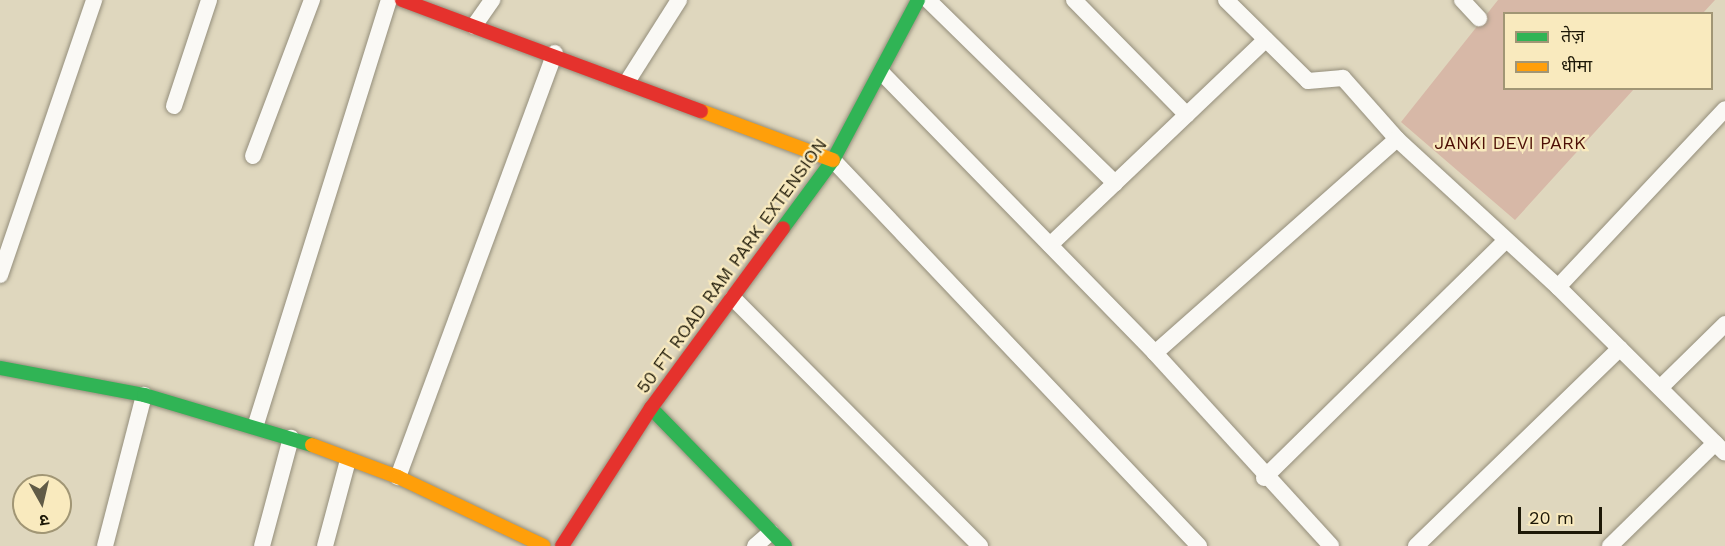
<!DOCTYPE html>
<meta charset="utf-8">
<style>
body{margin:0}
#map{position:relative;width:1725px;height:546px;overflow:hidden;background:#dfd7be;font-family:"Work Sans","Noto Sans Devanagari",sans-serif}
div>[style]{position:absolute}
.green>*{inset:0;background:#d7b8a7}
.roads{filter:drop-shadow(0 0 2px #948e7b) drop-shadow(0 0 2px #948e7b)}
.lane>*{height:16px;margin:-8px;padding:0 8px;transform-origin:8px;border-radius:8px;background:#faf9f5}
.fast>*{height:14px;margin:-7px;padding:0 7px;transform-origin:7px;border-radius:7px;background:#30b455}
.slow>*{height:14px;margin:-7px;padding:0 7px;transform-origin:7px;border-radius:7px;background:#ff9f0a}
.jam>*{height:14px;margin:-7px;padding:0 7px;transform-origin:7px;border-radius:7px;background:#e5322d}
span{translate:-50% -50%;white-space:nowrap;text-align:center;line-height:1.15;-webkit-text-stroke:4.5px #f9eabe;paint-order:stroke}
.park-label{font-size:18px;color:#4e0f06}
.street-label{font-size:18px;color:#1d1807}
.legend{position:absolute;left:1503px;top:12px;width:210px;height:78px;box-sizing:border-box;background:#f9eabe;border:2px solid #a19675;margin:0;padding:8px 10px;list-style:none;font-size:18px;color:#1d1807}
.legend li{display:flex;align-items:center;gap:12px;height:30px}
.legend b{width:30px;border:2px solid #a19675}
.north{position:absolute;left:12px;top:474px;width:60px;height:60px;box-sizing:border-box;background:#f9eabe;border:2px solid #a19675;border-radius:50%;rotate:172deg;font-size:16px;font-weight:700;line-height:24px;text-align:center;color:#1d1807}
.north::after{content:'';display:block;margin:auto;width:21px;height:27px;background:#615b47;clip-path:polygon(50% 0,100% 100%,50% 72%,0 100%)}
.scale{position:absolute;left:1518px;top:507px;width:84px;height:27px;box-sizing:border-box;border:3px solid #1d1807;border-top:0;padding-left:8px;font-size:18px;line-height:21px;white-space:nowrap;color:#1d1807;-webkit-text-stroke:4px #f9eabe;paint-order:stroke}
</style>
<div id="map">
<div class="green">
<i style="clip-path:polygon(1498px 0,1715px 0,1703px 13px,1504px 14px,1504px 88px,1634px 89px,1515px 220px,1401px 122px)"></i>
</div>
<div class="roads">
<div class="lane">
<i style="left:928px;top:0;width:262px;rotate:44.4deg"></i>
<i style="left:1074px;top:0;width:161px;rotate:45.5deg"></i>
<i style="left:1226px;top:0;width:115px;rotate:44.6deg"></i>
<i style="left:1308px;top:81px;width:35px;rotate:-5deg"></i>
<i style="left:1343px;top:78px;width:81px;rotate:48.5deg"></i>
<i style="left:1397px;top:139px;width:219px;rotate:42.6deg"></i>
<i style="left:1558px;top:287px;width:235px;rotate:44.8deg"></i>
<i style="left:1462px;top:0;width:25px;rotate:47deg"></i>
<i style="left:474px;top:26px;width:32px;rotate:-55deg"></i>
<i style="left:882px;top:73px;width:391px;rotate:45.7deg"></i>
<i style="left:1155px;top:353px;width:261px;rotate:47.6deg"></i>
<i style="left:627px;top:82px;width:97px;rotate:-57.6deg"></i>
<i style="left:174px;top:106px;width:112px;rotate:-71.7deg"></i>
<i style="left:253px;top:156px;width:167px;rotate:-69.3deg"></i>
<i style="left:833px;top:160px;width:532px;rotate:46.52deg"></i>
<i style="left:1050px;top:245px;width:298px;rotate:-43.6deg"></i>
<i style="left:0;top:275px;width:291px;rotate:-71.1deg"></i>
<i style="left:1558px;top:287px;width:244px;rotate:-46.8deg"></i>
<i style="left:733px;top:298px;width:350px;rotate:45.1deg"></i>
<i style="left:1155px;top:353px;width:323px;rotate:-41.5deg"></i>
<i style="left:1661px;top:387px;width:90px;rotate:-44.5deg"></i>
<i style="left:256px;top:424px;width:444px;rotate:-72.6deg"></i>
<i style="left:398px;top:477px;width:452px;rotate:-69.7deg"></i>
<i style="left:1264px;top:478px;width:339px;rotate:-44.5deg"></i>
<i style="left:105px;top:546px;width:156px;rotate:-75.5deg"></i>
<i style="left:262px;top:546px;width:112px;rotate:-75deg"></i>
<i style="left:325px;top:546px;width:89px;rotate:-75deg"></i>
<i style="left:755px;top:546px;width:21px;rotate:-41deg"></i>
<i style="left:1416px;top:546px;width:284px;rotate:-44.1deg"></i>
<i style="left:1610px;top:546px;width:147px;rotate:-44.4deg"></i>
</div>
<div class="fast">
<i style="left:783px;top:228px;width:84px;rotate:-53.7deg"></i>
<i style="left:833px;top:160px;width:181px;rotate:-62deg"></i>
<i style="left:0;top:368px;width:147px;rotate:10.6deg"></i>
<i style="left:144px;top:395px;width:175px;rotate:16.6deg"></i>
<i style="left:651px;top:408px;width:192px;rotate:45.8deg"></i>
</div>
<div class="slow">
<i style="left:701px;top:111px;width:141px;rotate:20.4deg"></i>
<i style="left:312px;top:445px;width:92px;rotate:20.4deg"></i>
<i style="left:398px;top:477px;width:161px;rotate:25.3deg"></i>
</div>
<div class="jam">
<i style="left:402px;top:0;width:319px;rotate:20.4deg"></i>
<i style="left:562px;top:546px;width:164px;rotate:-57.2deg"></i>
<i style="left:651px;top:408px;width:223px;rotate:-53.7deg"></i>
</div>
</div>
<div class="park-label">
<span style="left:1510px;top:143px">JANKI DEVI PARK</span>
</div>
<div class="street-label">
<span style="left:732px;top:266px;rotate:-54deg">50 FT ROAD RAM PARK EXTENSION</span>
</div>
<ul class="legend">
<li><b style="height:8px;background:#30b455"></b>तेज़</li>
<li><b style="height:8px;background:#ff9f0a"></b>धीमा</li>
</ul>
<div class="north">उ</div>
<div class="scale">20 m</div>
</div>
